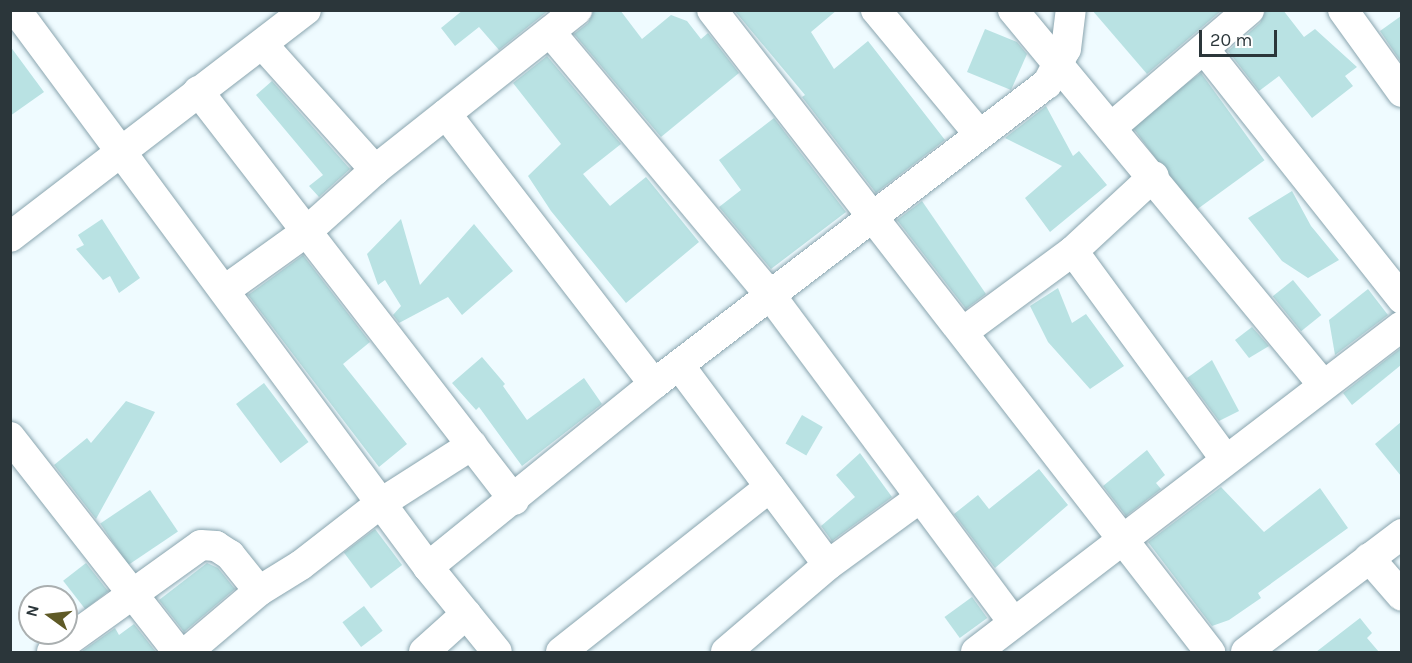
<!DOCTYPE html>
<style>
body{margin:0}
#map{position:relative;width:1412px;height:663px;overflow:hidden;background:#effbff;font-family:Karla,sans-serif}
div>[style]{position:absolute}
.building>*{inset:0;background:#b9e2e3;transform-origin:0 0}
.roads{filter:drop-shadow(0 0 2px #8aa5af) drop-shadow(0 0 2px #8aa5af)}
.minor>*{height:30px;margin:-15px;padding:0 15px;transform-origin:15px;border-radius:15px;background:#fff}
span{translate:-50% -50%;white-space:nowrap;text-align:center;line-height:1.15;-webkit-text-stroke:6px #fff;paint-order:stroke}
.frame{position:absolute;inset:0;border:12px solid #2b363a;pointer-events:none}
.north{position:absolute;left:18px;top:585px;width:60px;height:60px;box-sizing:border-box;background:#fff;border:2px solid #aaafb0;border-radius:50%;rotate:285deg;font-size:16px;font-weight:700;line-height:24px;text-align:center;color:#2b363a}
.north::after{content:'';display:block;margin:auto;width:21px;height:27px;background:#5f5a26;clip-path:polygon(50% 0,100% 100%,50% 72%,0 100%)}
.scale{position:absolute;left:1199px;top:30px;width:78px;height:27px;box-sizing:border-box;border:3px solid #2b363a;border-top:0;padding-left:8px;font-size:18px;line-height:21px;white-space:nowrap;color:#2b363a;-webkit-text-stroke:4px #fff;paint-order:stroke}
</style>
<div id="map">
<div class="building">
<i style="clip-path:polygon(463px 10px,549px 10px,499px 50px,479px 27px,455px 46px,441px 28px)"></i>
<i style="clip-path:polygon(594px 10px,620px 10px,642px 39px,671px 15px,687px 21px,701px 39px,708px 33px,739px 73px,661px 137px,574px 34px,588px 23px)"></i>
<i style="clip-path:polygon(734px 10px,837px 10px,811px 32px,834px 69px,868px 41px,945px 140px,876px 193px,802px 97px,805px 95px)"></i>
<i style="clip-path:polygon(1092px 10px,1222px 10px,1147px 74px)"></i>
<i style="clip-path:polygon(1266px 10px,1283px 10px,1304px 37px,1315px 29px,1357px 67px,1345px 76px,1353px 86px,1312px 118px,1279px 76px,1259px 91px,1228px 51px,1260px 23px)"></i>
<i style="clip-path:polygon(1401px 16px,1401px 62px,1380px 31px)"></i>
<i style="clip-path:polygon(985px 29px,1017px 42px,1027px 54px,1011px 90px,967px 72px)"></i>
<i style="clip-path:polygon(10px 46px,44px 92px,10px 116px)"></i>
<i style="clip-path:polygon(547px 56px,621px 144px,583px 174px,610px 206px,646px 177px,699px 242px,626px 303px,551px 211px,528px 176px,561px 144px,513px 83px)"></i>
<i style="left:1201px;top:73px;width:108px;height:87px;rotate:54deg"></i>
<i style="clip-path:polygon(272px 81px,350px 169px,319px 197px,309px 186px,323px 175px,256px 95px)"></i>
<i style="clip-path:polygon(1046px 106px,1073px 156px,1079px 151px,1107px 185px,1050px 232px,1025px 198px,1062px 166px,1005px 138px)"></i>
<i style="clip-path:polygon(774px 118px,846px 212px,771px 269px,719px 207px,741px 190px,719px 160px)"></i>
<i style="clip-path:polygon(1292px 191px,1311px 226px,1339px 260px,1308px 278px,1282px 261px,1248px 218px)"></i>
<i style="clip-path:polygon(922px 201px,986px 294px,966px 309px,897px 220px)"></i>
<i style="clip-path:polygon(102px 219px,140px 278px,119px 293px,110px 276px,103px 280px,76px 249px,84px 245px,78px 235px)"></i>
<i style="clip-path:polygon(401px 219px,420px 285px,474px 224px,513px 271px,462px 315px,448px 297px,399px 323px,393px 315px,401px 306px,385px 280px,378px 285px,367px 254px)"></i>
<i style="clip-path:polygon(303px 255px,370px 342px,343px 364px,407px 444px,379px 467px,248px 295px)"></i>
<i style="left:1293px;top:280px;width:45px;height:26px;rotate:51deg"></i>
<i style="clip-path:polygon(1058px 288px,1072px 323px,1086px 314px,1124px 366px,1090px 389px,1048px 342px,1030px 306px)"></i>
<i style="clip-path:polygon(1368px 289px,1388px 315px,1335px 355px,1329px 320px)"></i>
<i style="clip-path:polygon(1252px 327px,1269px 346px,1249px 358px,1235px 340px)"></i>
<i style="clip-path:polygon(1401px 348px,1401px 365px,1352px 405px,1343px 393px)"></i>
<i style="clip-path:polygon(482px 357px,505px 384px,503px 386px,527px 420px,584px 378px,602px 404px,522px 466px,479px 407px,476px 410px,452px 383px)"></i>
<i style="clip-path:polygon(1212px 360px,1239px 411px,1219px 421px,1187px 378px)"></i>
<i style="left:264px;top:383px;width:74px;height:35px;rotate:53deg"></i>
<i style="clip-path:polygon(126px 401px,155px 412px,96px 519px,54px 465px,87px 438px,91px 443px)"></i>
<i style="left:802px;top:415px;width:24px;height:33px;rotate:30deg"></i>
<i style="clip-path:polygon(1401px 422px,1401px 476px,1375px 444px)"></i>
<i style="clip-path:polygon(1147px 450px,1165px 475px,1156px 483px,1161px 489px,1126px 516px,1103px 486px)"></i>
<i style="clip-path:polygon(860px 453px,892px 497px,832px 541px,821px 526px,855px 497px,836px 475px)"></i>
<i style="clip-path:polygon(1039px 469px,1068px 505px,995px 568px,954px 514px,978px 495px,989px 509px)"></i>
<i style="clip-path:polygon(1221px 487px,1264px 532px,1320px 488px,1348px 528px,1258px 593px,1261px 598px,1229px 620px,1212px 626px,1148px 542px)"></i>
<i style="left:150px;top:490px;width:50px;height:60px;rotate:56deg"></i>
<i style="left:375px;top:529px;width:45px;height:39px;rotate:53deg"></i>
<i style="left:86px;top:563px;width:36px;height:29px;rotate:52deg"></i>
<i style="clip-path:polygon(207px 563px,218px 568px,235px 589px,184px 632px,159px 600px)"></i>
<i style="left:972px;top:597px;width:26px;height:34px;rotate:54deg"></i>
<i style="left:364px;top:606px;width:31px;height:27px;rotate:53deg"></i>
<i style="clip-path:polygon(1360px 618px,1372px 633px,1367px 638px,1379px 652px,1316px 652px)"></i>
<i style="clip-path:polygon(134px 624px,156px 652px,81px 652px,115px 628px,119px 635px)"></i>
</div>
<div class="roads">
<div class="minor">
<i style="left:16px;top:10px;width:693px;rotate:53.51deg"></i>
<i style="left:428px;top:567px;width:109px;rotate:50.9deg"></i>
<i style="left:712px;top:10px;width:813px;rotate:52.2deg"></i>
<i style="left:876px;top:10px;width:161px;rotate:50.3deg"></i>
<i style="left:1013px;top:10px;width:487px;rotate:50.4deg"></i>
<i style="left:1343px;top:10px;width:101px;rotate:54.3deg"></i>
<i style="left:550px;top:32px;width:344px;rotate:50.1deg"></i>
<i style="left:771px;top:296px;width:407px;rotate:53.4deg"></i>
<i style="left:263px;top:45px;width:168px;rotate:48.1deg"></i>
<i style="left:1204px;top:49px;width:319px;rotate:51.6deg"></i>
<i style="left:198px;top:91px;width:517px;rotate:52.31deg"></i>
<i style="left:446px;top:114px;width:341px;rotate:52.4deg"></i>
<i style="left:1113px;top:126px;width:179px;rotate:-40.5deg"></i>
<i style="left:10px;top:237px;width:373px;rotate:-37.5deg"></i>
<i style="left:1073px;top:251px;width:258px;rotate:53.8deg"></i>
<i style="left:225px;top:290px;width:100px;rotate:-35.6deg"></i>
<i style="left:306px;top:232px;width:93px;rotate:-41.9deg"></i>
<i style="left:375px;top:170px;width:258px;rotate:-38.4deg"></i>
<i style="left:963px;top:332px;width:137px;rotate:-36.4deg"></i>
<i style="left:1073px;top:251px;width:110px;rotate:-42.8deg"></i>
<i style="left:679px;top:365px;width:249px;rotate:53.3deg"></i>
<i style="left:10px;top:437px;width:273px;rotate:52deg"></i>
<i style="left:1369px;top:558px;width:50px;rotate:49deg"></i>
<i style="left:428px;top:567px;width:291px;rotate:-39deg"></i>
<i style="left:654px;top:384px;width:494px;rotate:-37.4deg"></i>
<i style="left:1047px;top:84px;width:40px;rotate:-62deg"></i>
<i style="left:1066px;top:49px;width:39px;rotate:-83deg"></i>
<i style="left:52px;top:652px;width:183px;rotate:-35.7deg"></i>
<i style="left:201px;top:545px;width:15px;rotate:4deg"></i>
<i style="left:216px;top:546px;width:17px;rotate:33deg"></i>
<i style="left:230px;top:555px;width:46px;rotate:51.1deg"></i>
<i style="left:259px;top:591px;width:49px;rotate:-31.8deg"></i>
<i style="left:301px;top:565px;width:101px;rotate:-37.8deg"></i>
<i style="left:381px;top:503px;width:108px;rotate:-32.5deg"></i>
<i style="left:187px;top:652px;width:94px;rotate:-40.3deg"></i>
<i style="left:424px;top:652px;width:57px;rotate:-42.1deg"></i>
<i style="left:561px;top:652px;width:266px;rotate:-38.3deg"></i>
<i style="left:726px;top:652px;width:134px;rotate:-40.5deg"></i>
<i style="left:828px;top:565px;width:114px;rotate:-36.1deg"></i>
<i style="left:976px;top:652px;width:536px;rotate:-37.43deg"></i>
<i style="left:1246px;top:652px;width:196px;rotate:-37.1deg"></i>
</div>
</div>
<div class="frame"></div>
<div class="north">N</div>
<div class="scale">20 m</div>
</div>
